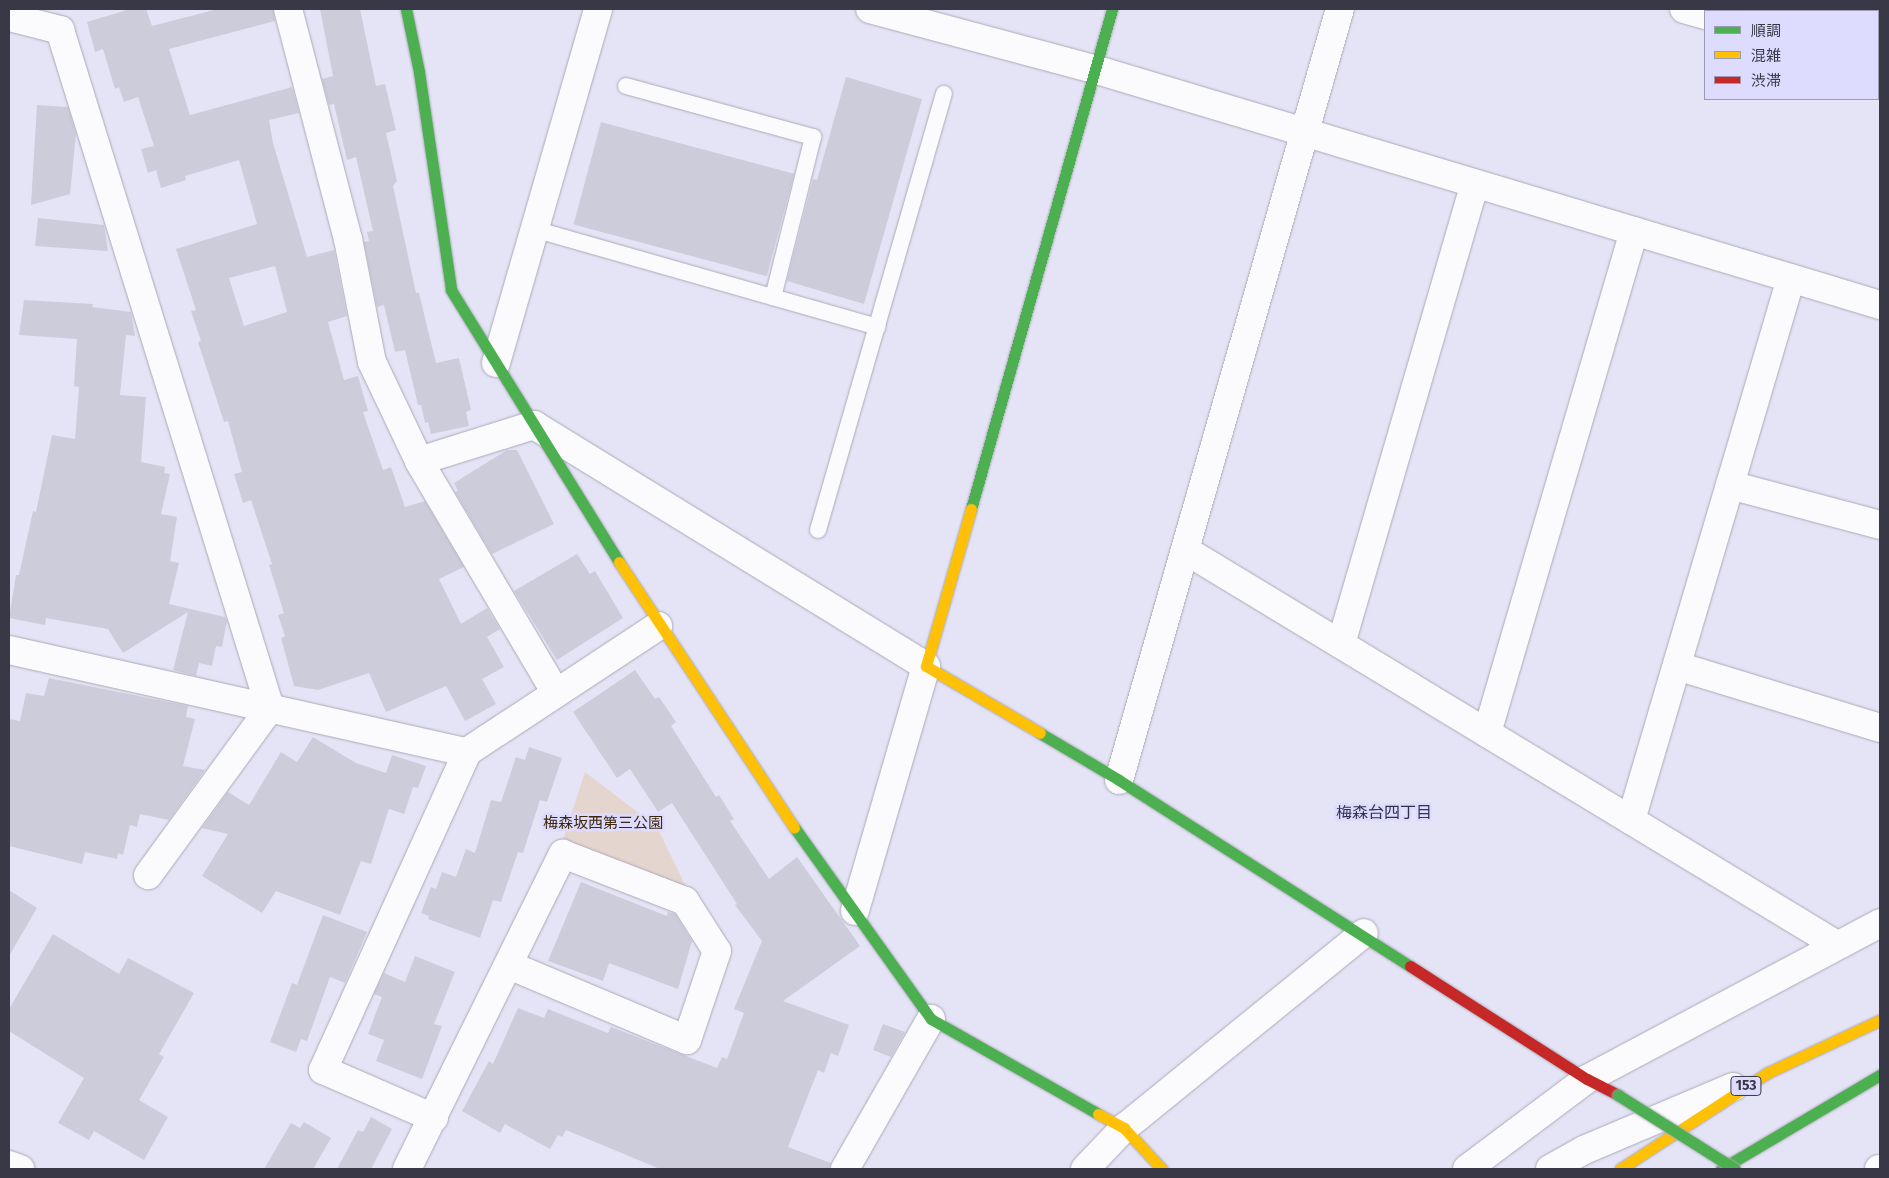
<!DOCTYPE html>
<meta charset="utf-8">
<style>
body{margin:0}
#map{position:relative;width:1889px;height:1178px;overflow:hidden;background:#e5e4f6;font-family:"Fira Sans","Noto Sans JP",sans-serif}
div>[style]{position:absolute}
.green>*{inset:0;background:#e4d5ce}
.building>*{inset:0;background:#cdccdb;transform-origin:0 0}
.roads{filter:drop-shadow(0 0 1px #aaa9b7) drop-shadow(0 0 1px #aaa9b7)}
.lane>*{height:16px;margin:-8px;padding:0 8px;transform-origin:8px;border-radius:8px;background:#fbfbfe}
.street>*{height:28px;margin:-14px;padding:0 14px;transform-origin:14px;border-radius:14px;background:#fbfbfe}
.fast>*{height:11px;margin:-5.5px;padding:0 5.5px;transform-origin:5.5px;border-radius:5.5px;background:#4caf50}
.slow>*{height:11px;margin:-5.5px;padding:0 5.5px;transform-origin:5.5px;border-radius:5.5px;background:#ffc107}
.jam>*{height:11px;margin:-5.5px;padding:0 5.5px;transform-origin:5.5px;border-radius:5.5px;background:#c62828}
.bridges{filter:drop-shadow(0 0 1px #aaa9b7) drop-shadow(0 0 1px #aaa9b7)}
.fast-bridge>*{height:11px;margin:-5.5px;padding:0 5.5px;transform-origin:5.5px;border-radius:5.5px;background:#4caf50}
span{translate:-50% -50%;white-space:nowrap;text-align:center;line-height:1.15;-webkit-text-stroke:5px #dedcfe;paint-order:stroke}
.shield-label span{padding:1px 4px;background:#dedcfe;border:1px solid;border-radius:4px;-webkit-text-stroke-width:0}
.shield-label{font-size:14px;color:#393846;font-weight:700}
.park-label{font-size:15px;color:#3c260c}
.neighbourhood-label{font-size:16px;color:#34314c}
.frame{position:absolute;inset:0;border:10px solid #393846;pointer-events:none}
.legend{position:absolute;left:1704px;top:10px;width:175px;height:90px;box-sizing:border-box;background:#dedcfe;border:1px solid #9c9ab4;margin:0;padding:6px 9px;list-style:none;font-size:15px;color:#393846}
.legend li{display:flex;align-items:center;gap:10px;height:25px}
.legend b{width:25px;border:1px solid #9c9ab4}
</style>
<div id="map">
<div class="green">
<i style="clip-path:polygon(585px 772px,657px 827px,686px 887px,562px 843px)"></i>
</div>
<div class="building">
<i style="clip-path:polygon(evenodd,130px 9px,146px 9px,152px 26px,218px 9px,273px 9px,275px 21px,169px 49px,190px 115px,292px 87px,299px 113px,269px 120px,273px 143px,307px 257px,334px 250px,347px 316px,328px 322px,344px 380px,358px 376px,368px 411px,363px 412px,383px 470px,391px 467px,405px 507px,425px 501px,464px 567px,439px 579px,461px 624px,487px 608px,500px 629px,487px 637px,504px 667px,482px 679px,496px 704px,465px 721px,446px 686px,386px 712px,369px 673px,318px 690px,294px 686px,281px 638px,285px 636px,278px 615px,284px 613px,269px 565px,272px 564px,251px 500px,243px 503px,234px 474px,242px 472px,228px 421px,224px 422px,198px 342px,201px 341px,191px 311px,196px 310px,176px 249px,257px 224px,239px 160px,185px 176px,186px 180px,161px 188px,156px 170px,148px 173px,141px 149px,154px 146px,138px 97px,124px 102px,119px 87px,115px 89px,103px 49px,95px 52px,87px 22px,130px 9px,275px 266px,287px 312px,244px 326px,229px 278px,275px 266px)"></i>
<i style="clip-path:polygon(320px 9px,360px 9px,376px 86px,385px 84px,396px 130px,386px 133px,397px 181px,393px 186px,416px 293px,419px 293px,436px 363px,459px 358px,471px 410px,466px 412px,469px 426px,431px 434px,428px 422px,425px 423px,421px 405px,418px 405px,405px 350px,395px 352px,384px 305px,377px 307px,364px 242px,369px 241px,367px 232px,373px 231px,356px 157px,347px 160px,334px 104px,329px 105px,322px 79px,333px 76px)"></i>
<i style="clip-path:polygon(846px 77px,922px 99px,864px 304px,787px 281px,813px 179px,817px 180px)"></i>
<i style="clip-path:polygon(37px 105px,68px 107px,76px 134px,70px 194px,31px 205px)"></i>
<i style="left:601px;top:122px;width:200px;height:106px;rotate:15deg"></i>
<i style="clip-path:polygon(38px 218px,104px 225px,108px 251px,35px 246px)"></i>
<i style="clip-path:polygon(24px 300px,93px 304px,92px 307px,131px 312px,135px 336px,126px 335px,120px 395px,146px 397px,141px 462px,165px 467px,164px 473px,170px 474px,161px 514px,177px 517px,170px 561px,179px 563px,169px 604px,225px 617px,227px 621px,222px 647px,216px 646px,212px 666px,199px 663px,196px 676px,173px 670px,188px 612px,123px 653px,108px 629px,46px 618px,45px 625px,9px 618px,16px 575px,19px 575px,33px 511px,36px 512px,52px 435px,75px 439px,79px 387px,74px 386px,77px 339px,19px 335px)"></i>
<i style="clip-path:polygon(507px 450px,517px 450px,554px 524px,492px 554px,455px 492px,458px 491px,454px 483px)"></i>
<i style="clip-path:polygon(577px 554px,590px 574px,595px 571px,623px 618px,557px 660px,514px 591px)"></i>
<i style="clip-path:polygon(635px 670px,655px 699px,659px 697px,676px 722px,671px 726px,716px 797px,719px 795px,734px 819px,730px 821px,769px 879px,797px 857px,860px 946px,783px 1001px,849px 1025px,838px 1056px,831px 1053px,824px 1073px,818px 1070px,788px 1147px,831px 1163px,829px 1169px,660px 1169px,566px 1130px,562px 1137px,558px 1135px,550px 1149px,505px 1124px,500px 1133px,462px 1111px,489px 1061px,493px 1064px,518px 1008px,544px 1018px,548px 1009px,608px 1033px,611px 1027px,717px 1068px,722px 1057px,727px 1059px,744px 1013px,734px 1009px,762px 941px,735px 905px,737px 904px,672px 803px,658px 812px,630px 769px,617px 778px,573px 712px)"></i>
<i style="clip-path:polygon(49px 678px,188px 706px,186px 717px,195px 719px,183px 766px,205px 770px,169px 820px,140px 814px,137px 827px,130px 825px,123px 855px,118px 853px,117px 859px,85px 852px,82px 864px,9px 846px,9px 719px,20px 721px,26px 693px,44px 696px)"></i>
<i style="clip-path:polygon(313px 737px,356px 763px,386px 773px,392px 755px,426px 766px,418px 788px,413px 787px,404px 814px,389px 809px,371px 864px,361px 861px,340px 915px,276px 891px,262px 913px,202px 876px,228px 834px,202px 828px,228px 792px,249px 805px,281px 752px,297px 762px)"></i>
<i style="clip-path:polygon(529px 747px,562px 758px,547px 802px,540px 800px,523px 853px,518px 852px,501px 902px,493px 900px,480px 938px,428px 919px,429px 916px,421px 913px,431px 887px,436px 889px,442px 872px,456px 877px,466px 849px,475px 853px,491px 800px,501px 802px,516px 757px,525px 760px)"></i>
<i style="clip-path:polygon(581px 882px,667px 916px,668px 912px,675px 914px,692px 941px,678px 989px,609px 963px,603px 981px,548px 961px)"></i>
<i style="clip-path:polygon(9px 890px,37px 908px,9px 956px)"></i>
<i style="clip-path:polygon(323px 915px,367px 932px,345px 983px,330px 977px,307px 1041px,301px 1039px,296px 1052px,270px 1042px,292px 983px,297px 985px)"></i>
<i style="clip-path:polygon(53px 934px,119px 974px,128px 958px,194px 993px,159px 1054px,164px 1057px,139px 1100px,168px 1117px,144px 1160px,94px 1131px,89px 1140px,58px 1123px,84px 1078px,9px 1031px,9px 1009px)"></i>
<i style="clip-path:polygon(415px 956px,455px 972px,434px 1024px,442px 1026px,422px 1079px,376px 1061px,384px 1040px,368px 1034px,382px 997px,374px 994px,384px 973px,405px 982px)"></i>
<i style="clip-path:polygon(883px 1024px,905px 1032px,891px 1057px,873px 1050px)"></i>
<i style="clip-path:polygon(371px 1117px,392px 1129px,371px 1169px,337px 1169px,358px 1130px,363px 1132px)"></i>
<i style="clip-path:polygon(304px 1122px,331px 1138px,313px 1169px,264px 1169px,291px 1123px,300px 1128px)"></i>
</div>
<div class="roads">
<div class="lane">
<i style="left:626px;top:86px;width:194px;rotate:15.3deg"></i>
<i style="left:813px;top:137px;width:165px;rotate:104deg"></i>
<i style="left:537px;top:230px;width:354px;rotate:15.9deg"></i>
<i style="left:818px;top:530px;width:454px;rotate:-73.9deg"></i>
</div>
<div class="street">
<i style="left:288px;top:9px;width:238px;rotate:75.4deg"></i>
<i style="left:348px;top:239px;width:125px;rotate:79deg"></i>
<i style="left:372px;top:362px;width:110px;rotate:64.6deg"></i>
<i style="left:870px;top:9px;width:232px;rotate:15deg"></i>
<i style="left:1094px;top:69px;width:821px;rotate:16.71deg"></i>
<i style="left:1684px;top:9px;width:22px;rotate:16deg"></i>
<i style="left:1791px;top:11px;width:2px;rotate:-63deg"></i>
<i style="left:9px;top:17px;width:53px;rotate:14.3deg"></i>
<i style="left:60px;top:30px;width:710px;rotate:72.79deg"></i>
<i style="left:270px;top:708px;width:207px;rotate:126.1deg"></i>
<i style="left:1878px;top:63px;width:2px;rotate:27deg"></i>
<i style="left:496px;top:363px;width:368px;rotate:-73.9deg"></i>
<i style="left:1730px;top:485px;width:155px;rotate:14.9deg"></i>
<i style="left:1185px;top:550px;width:762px;rotate:31.21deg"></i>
<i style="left:1341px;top:644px;width:479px;rotate:-73.8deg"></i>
<i style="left:9px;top:650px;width:469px;rotate:12.6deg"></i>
<i style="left:467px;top:752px;width:229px;rotate:-33.4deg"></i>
<i style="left:1677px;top:666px;width:212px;rotate:17deg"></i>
<i style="left:556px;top:693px;width:269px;rotate:-120.6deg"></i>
<i style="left:419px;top:461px;width:121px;rotate:-17.4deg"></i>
<i style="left:534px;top:425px;width:460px;rotate:31.6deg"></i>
<i style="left:926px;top:666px;width:255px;rotate:106.2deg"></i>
<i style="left:1487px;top:733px;width:523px;rotate:-73.68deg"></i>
<i style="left:1119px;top:780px;width:802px;rotate:-74.01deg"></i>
<i style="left:1631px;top:820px;width:565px;rotate:-73.55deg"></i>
<i style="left:434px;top:1118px;width:121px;rotate:-156.6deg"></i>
<i style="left:323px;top:1070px;width:349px;rotate:-65.6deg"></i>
<i style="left:9px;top:1165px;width:12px;rotate:20deg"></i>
<i style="left:407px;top:1169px;width:352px;rotate:-63.7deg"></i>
<i style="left:563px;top:854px;width:131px;rotate:21.1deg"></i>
<i style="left:685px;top:901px;width:59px;rotate:57.4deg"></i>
<i style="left:717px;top:951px;width:94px;rotate:108.6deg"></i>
<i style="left:687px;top:1040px;width:193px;rotate:-157.2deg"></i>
<i style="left:845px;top:1169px;width:173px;rotate:-60.2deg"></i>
<i style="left:1085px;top:1169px;width:57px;rotate:-46.4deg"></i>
<i style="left:1124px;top:1128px;width:309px;rotate:-39.1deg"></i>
<i style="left:1467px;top:1169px;width:150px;rotate:-36.9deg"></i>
<i style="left:1587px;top:1079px;width:332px;rotate:-28deg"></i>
<i style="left:1550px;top:1169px;width:39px;rotate:-29deg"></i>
<i style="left:1584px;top:1150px;width:162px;rotate:-22.9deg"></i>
<i style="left:1879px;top:1169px;width:1px"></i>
</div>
<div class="fast">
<i style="left:406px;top:9px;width:64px;rotate:78.3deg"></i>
<i style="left:419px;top:72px;width:220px;rotate:81.6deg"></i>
<i style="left:451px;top:290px;width:320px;rotate:58.3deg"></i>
<i style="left:971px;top:509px;width:520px;rotate:-74.25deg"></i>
<i style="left:1040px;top:733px;width:92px;rotate:30.7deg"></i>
<i style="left:1119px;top:780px;width:345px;rotate:32.6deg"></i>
<i style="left:794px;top:827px;width:236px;rotate:54.5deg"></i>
<i style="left:931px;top:1019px;width:192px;rotate:29.6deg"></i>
<i style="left:1721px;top:1169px;width:185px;rotate:-30.6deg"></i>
</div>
<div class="slow">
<i style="left:971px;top:509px;width:163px;rotate:106deg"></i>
<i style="left:926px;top:666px;width:132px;rotate:30.4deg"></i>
<i style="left:619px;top:562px;width:318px;rotate:56.6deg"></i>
<i style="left:1098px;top:1114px;width:30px;rotate:28deg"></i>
<i style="left:1124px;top:1128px;width:56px;rotate:47.2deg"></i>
<i style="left:1620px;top:1169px;width:176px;rotate:-33.1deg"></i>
<i style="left:1767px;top:1073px;width:125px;rotate:-25.1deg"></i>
</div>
<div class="jam">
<i style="left:1410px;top:966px;width:210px;rotate:32.6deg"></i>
<i style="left:1587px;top:1079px;width:35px;rotate:27deg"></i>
</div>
</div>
<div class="bridges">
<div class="fast-bridge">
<i style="left:1618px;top:1095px;width:138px;rotate:32.3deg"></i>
</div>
</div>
<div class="shield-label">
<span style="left:1746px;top:1086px">153</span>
</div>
<div class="park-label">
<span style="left:603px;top:824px">梅森坂西第三公園</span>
</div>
<div class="neighbourhood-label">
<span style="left:1384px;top:813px">梅森台四丁目</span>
</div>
<div class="frame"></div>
<ul class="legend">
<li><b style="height:6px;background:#4caf50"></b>順調</li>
<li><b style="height:6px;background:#ffc107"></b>混雑</li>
<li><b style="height:6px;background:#c62828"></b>渋滞</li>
</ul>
</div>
